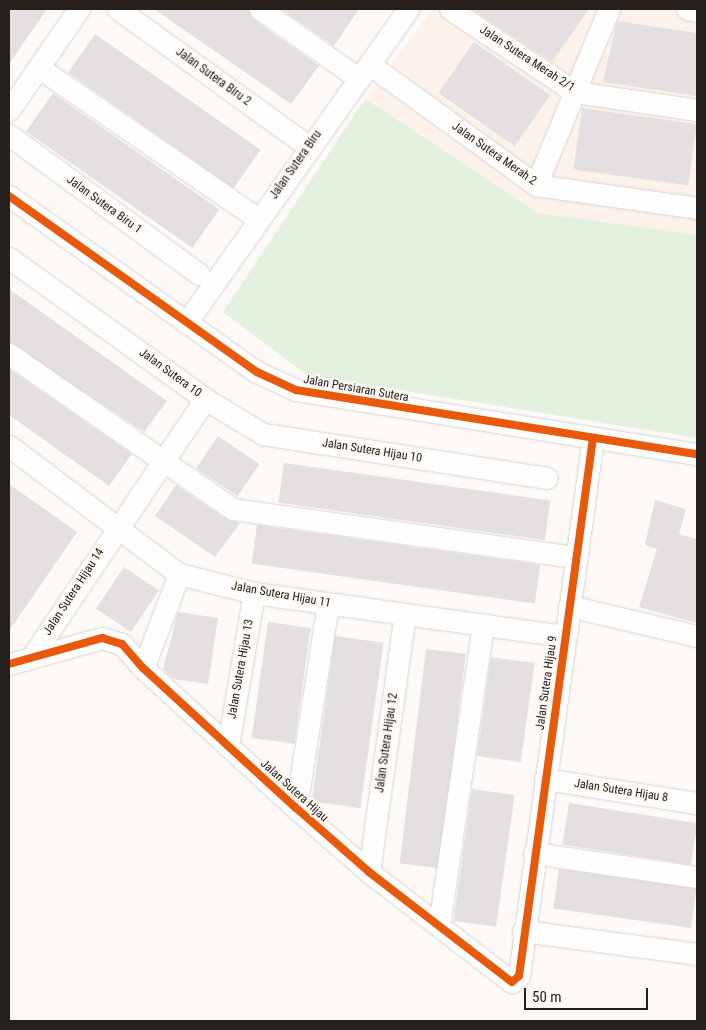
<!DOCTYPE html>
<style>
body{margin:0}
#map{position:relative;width:706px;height:1030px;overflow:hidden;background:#fcf9f7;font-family:"Roboto Condensed",sans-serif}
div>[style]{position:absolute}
.built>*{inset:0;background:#fdf2e9}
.green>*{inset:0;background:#e3f2de}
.building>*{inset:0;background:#e4e0e2;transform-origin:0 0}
.roads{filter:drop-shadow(0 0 1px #d8d4d1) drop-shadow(0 0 1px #d8d4d1)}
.minor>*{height:21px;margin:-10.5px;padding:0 10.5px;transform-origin:10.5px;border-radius:10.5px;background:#fffefe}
.cycleway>*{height:8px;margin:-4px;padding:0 4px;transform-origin:4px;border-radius:4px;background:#e8590c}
span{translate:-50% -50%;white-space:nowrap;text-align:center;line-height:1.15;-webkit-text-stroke:4.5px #fff9f4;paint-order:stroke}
.street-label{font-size:12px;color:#25201b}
.frame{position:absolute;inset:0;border:10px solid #25201b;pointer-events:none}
.scale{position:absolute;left:524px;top:988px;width:124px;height:22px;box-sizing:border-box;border:2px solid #25201b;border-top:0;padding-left:6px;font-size:15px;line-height:18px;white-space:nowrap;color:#25201b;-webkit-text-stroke:4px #fff9f4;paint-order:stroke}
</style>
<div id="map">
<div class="built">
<i style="clip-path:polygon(433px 9px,697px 9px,697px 235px,538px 213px,365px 99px)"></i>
</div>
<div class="green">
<i style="clip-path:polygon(365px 99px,538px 213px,697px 235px,697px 438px,307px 375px,223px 312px)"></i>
</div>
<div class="building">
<i style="clip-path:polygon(9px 9px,47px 9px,9px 64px)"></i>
<i style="clip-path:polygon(154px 9px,248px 9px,253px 19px,319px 66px,291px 104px)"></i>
<i style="clip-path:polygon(281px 9px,359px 9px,334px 46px)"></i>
<i style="clip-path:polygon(472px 9px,589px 9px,552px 62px)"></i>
<i style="clip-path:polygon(617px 21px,697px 33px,697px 96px,603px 82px)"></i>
<i style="left:95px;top:34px;width:202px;height:47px;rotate:35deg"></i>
<i style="left:474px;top:42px;width:93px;height:62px;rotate:35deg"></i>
<i style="left:53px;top:93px;width:203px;height:47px;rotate:35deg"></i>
<i style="left:582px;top:108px;width:116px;height:62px;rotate:8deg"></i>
<i style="clip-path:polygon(9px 289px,167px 401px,144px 432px,9px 342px)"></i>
<i style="clip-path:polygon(9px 369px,132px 454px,109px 486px,9px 415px)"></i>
<i style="left:218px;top:436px;width:50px;height:39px;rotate:34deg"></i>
<i style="left:284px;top:463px;width:269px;height:40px;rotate:8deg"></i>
<i style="clip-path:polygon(9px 484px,77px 532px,9px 631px)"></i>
<i style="clip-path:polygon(176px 485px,226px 519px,240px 523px,215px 557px,155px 516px)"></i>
<i style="clip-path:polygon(655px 500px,686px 509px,679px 534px,697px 539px,697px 623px,639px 607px,657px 549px,645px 545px)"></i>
<i style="left:257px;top:525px;width:286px;height:39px;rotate:8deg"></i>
<i style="left:124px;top:567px;width:42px;height:50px;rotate:34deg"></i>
<i style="clip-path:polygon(178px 612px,218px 618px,208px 684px,173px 679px,163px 669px)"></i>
<i style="left:268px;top:622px;width:43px;height:117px;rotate:8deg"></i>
<i style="left:335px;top:636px;width:49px;height:167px;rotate:8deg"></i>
<i style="left:426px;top:649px;width:40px;height:216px;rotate:7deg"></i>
<i style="left:491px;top:657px;width:44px;height:100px;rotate:8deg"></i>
<i style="left:472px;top:789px;width:43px;height:133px;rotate:8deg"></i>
<i style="left:569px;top:803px;width:130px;height:42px;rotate:9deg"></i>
<i style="left:559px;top:869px;width:139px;height:40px;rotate:8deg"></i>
</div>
<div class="roads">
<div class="minor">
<i style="left:118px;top:9px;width:234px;rotate:35.8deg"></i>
<i style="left:260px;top:9px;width:120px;rotate:35.1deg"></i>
<i style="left:450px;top:9px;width:150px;rotate:33.6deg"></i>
<i style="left:575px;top:92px;width:123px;rotate:8.4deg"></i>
<i style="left:687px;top:9px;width:10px;rotate:11deg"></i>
<i style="left:369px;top:64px;width:206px;rotate:35.9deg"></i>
<i style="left:536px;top:185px;width:163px;rotate:8.1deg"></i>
<i style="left:38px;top:67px;width:267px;rotate:34.6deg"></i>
<i style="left:9px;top:110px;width:123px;rotate:-55.3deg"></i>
<i style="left:9px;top:135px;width:235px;rotate:36.2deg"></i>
<i style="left:536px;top:185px;width:191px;rotate:-67.5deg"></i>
<i style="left:9px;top:196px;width:304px;rotate:35.4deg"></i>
<i style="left:257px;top:372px;width:43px;rotate:24.8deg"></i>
<i style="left:296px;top:390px;width:406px;rotate:9.1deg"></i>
<i style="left:9px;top:258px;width:241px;rotate:35.7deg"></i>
<i style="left:205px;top:399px;width:68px;rotate:31.1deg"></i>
<i style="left:263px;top:434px;width:287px;rotate:8.8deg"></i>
<i style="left:186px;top:323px;width:385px;rotate:-54.7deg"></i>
<i style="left:9px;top:354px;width:272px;rotate:34.7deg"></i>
<i style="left:233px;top:509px;width:346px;rotate:8deg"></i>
<i style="left:9px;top:446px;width:213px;rotate:37deg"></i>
<i style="left:179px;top:574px;width:77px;rotate:14.2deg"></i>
<i style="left:254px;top:593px;width:314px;rotate:7.9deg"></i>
<i style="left:569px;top:606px;width:131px;rotate:13.2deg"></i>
<i style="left:31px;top:658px;width:312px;rotate:-56.1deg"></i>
<i style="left:9px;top:664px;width:97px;rotate:-15.6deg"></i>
<i style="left:102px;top:638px;width:21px;rotate:17deg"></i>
<i style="left:122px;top:644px;width:32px;rotate:49deg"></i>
<i style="left:143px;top:668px;width:207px;rotate:42.5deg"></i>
<i style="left:296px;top:808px;width:97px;rotate:41.2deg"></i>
<i style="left:369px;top:872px;width:180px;rotate:37.6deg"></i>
<i style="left:512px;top:982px;width:9px;rotate:-41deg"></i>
<i style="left:519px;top:976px;width:543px;rotate:-82.17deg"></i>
<i style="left:143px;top:668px;width:101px;rotate:-69deg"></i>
<i style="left:228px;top:746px;width:155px;rotate:-80.4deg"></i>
<i style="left:545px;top:779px;width:154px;rotate:9deg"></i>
<i style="left:296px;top:808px;width:207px;rotate:-81.1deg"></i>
<i style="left:534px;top:853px;width:165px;rotate:8.4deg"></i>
<i style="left:369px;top:872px;width:260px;rotate:-82.1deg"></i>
<i style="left:439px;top:926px;width:305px;rotate:-81.7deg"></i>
<i style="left:523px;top:931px;width:176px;rotate:7.5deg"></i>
</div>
</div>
<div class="cycleway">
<i style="left:9px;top:196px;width:304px;rotate:35.4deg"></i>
<i style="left:257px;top:372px;width:43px;rotate:24.8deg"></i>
<i style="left:296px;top:390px;width:406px;rotate:9.1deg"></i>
<i style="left:9px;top:664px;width:97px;rotate:-15.6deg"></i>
<i style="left:102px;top:638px;width:21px;rotate:17deg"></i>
<i style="left:122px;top:644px;width:32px;rotate:49deg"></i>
<i style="left:143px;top:668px;width:207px;rotate:42.5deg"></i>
<i style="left:296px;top:808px;width:97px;rotate:41.2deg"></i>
<i style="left:369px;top:872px;width:180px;rotate:37.6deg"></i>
<i style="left:512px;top:982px;width:9px;rotate:-41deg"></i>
<i style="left:519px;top:976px;width:543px;rotate:-82.17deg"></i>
</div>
<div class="street-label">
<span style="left:527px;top:59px;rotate:33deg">Jalan Sutera Merah 2/1</span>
<span style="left:213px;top:77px;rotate:36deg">Jalan Sutera Biru 2</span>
<span style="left:494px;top:154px;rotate:35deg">Jalan Sutera Merah 2</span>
<span style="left:296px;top:165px;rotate:-55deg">Jalan Sutera Biru</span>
<span style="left:104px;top:205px;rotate:36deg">Jalan Sutera Biru 1</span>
<span style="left:170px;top:373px;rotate:36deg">Jalan Sutera 10</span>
<span style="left:356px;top:389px;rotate:10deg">Jalan Persiaran Sutera</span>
<span style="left:372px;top:451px;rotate:9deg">Jalan Sutera Hijau 10</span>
<span style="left:74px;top:592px;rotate:-57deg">Jalan Sutera Hijau 14</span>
<span style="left:281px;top:595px;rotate:10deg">Jalan Sutera Hijau 11</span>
<span style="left:241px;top:669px;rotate:-80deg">Jalan Sutera Hijau 13</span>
<span style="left:547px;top:683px;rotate:-82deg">Jalan Sutera Hijau 9</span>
<span style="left:387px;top:743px;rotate:-82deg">Jalan Sutera Hijau 12</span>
<span style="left:294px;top:791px;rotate:42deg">Jalan Sutera Hijau</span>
<span style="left:621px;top:791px;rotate:9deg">Jalan Sutera Hijau 8</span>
</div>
<div class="frame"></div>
<div class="scale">50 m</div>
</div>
